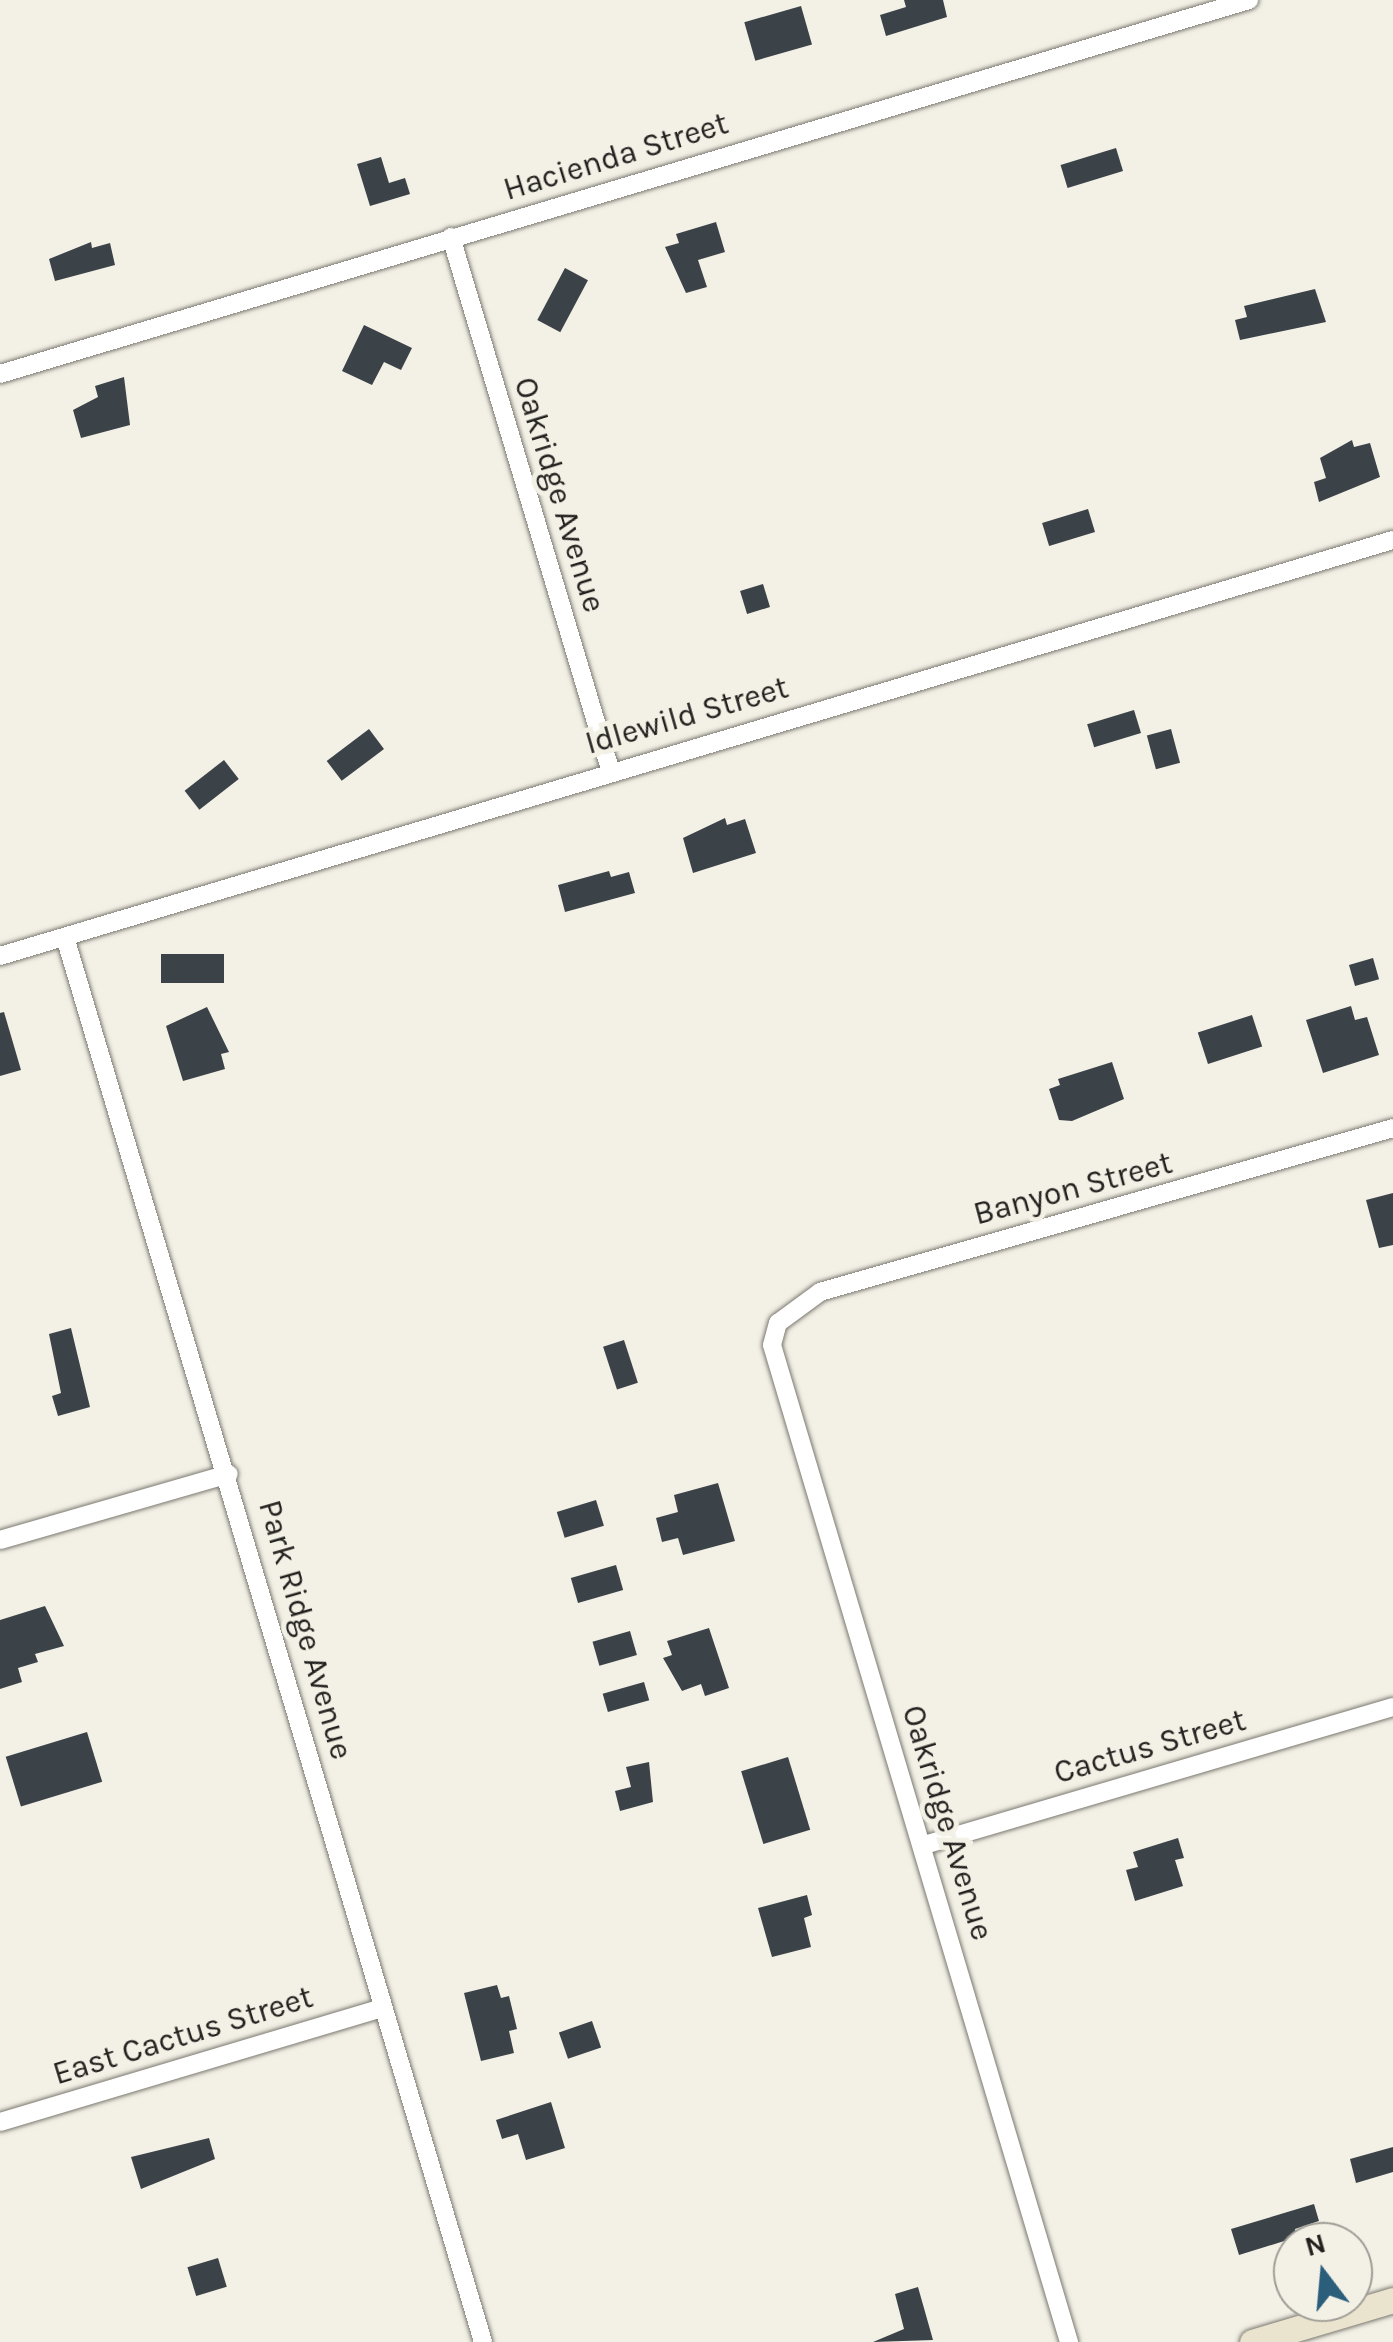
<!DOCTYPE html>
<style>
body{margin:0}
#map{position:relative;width:1393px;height:2342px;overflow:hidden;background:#f3f0e6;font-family:Karla,sans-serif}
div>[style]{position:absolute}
.building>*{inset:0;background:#3b4348;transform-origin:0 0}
.roads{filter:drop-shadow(0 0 2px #7b7970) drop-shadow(0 0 2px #7b7970)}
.street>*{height:18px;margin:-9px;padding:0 9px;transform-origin:9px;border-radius:9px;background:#fff}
.secondary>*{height:25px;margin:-12.5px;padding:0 12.5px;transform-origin:12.5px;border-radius:12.5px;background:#eae4ce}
span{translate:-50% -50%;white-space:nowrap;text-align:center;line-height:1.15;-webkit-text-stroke:10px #f3f0e6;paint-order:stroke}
.street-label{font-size:32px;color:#22211e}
.north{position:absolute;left:1273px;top:2222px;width:100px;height:100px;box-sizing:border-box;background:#f3f0e6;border:2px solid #9f9d96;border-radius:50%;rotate:344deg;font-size:28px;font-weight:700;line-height:40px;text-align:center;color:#22211e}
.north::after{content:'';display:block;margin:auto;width:35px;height:45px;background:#2b5e7b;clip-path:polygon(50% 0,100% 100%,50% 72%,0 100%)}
</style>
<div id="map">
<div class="building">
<i style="clip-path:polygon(904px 0,943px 0,947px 17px,886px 36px,880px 15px,906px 7px)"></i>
<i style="left:801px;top:6px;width:40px;height:59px;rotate:74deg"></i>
<i style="left:1116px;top:148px;width:24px;height:58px;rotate:73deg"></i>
<i style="clip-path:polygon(381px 157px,389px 183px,405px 178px,410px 194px,370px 206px,357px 164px)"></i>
<i style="clip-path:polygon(716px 222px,725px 252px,698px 260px,707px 287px,686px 293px,665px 247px,679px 243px,676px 234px)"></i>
<i style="clip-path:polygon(91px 242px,92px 248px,110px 243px,115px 265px,55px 281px,49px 259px)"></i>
<i style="left:565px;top:268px;width:26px;height:59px;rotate:28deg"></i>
<i style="clip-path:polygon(1315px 289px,1326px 322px,1240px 340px,1235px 320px,1247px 317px,1244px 306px)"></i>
<i style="clip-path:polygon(364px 325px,412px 348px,401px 370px,384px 362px,372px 385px,342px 371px)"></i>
<i style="clip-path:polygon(124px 377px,130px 425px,81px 438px,73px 410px,98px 397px,95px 386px)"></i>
<i style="clip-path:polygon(1352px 440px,1354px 447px,1370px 443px,1380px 477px,1319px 502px,1314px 482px,1326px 478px,1320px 458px)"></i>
<i style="left:1088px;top:509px;width:24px;height:48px;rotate:73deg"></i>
<i style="left:763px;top:584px;width:24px;height:24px;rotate:73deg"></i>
<i style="left:1134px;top:710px;width:24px;height:49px;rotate:73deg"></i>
<i style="left:369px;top:729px;width:25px;height:53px;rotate:53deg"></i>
<i style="left:1171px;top:729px;width:35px;height:25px;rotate:75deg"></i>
<i style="left:224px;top:760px;width:24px;height:50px;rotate:52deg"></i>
<i style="clip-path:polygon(725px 818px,727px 825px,745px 819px,756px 853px,693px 873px,683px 838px)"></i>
<i style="clip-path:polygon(609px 871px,611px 877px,629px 872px,635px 893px,565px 912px,558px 885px)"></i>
<i style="left:161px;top:954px;width:63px;height:29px"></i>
<i style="left:1373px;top:958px;width:22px;height:25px;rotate:74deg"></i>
<i style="clip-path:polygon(1351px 1006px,1355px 1020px,1367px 1017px,1379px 1055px,1323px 1073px,1306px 1020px)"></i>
<i style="clip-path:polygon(207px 1007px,229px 1052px,221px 1054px,225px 1069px,183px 1081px,166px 1026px)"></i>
<i style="clip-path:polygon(4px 1012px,21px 1070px,0 1076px,0 1013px)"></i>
<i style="left:1252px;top:1015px;width:33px;height:57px;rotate:72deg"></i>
<i style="clip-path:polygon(1112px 1062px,1124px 1099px,1072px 1121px,1059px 1120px,1049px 1089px,1060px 1085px,1058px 1079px)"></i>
<i style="clip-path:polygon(1393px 1193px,1393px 1245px,1379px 1248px,1366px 1200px)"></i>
<i style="clip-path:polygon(71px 1328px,90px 1407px,58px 1416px,52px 1396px,61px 1393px,49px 1334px)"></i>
<i style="left:624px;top:1340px;width:45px;height:22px;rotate:72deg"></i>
<i style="clip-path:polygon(718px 1483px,735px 1541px,683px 1555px,678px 1538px,662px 1542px,656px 1518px,678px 1512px,674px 1495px)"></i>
<i style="left:596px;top:1500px;width:27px;height:41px;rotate:73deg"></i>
<i style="left:616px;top:1565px;width:26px;height:47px;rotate:74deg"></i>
<i style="clip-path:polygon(45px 1606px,64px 1646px,35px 1654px,38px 1662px,18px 1668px,22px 1682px,0 1689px,0 1620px)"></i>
<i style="clip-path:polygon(709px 1628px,729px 1688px,705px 1696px,701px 1684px,682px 1691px,663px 1658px,672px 1655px,667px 1641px)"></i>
<i style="left:630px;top:1631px;width:25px;height:39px;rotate:74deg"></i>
<i style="left:644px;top:1682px;width:19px;height:43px;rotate:74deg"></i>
<i style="left:87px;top:1732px;width:52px;height:85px;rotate:73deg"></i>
<i style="left:788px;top:1757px;width:76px;height:49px;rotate:73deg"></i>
<i style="clip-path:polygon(649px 1762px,653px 1802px,620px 1811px,615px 1791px,631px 1787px,626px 1767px)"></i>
<i style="clip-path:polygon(1178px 1838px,1184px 1858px,1175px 1860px,1183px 1886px,1135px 1901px,1126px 1870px,1138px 1867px,1133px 1852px)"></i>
<i style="clip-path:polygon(807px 1895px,812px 1915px,804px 1918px,811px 1947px,772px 1957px,758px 1908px)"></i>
<i style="clip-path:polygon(497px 1985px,501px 1998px,509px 1996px,517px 2029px,509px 2031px,514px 2053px,481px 2061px,464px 1993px)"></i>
<i style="left:592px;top:2021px;width:28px;height:35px;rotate:71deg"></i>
<i style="clip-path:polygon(551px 2102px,565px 2148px,526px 2160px,518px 2134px,502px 2139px,496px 2120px)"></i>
<i style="clip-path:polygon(209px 2138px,215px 2159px,141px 2189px,131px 2157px)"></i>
<i style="clip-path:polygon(1393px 2147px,1393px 2172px,1356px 2183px,1350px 2159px)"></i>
<i style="clip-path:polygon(1314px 2204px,1319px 2221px,1295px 2229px,1297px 2237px,1239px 2255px,1231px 2229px)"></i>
<i style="left:218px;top:2258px;width:30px;height:32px;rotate:73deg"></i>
<i style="clip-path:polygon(918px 2287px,933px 2340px,873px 2342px,904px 2329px,895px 2294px)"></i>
</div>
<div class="roads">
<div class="street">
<i style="left:451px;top:237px;width:555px;rotate:73.36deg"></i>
<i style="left:0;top:374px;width:1304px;rotate:-16.67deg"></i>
<i style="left:65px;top:937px;width:1466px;rotate:73.43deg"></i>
<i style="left:0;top:956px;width:1454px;rotate:-16.63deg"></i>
<i style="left:0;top:1540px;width:238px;rotate:-16.1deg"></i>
<i style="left:924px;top:1845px;width:489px;rotate:-16.4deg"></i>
<i style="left:0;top:2122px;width:399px;rotate:-16.6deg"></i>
<i style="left:1069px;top:2342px;width:1040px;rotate:-106.59deg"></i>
<i style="left:772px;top:1345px;width:23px;rotate:-75deg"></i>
<i style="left:778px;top:1323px;width:52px;rotate:-36.4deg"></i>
<i style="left:820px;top:1292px;width:596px;rotate:-15.97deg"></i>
</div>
<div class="secondary">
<i style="left:1252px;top:2342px;width:147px;rotate:-16.6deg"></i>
</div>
</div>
<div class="street-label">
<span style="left:616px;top:157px;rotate:-17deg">Hacienda Street</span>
<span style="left:559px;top:495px;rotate:73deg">Oakridge Avenue</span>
<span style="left:687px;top:716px;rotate:-16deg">Idlewild Street</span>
<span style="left:1073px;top:1189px;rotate:-15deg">Banyon Street</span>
<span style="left:305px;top:1630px;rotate:74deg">Park Ridge Avenue</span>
<span style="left:1150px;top:1747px;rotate:-16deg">Cactus Street</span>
<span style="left:947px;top:1823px;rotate:73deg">Oakridge Avenue</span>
<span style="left:183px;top:2036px;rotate:-17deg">East Cactus Street</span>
</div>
<div class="north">N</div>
</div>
